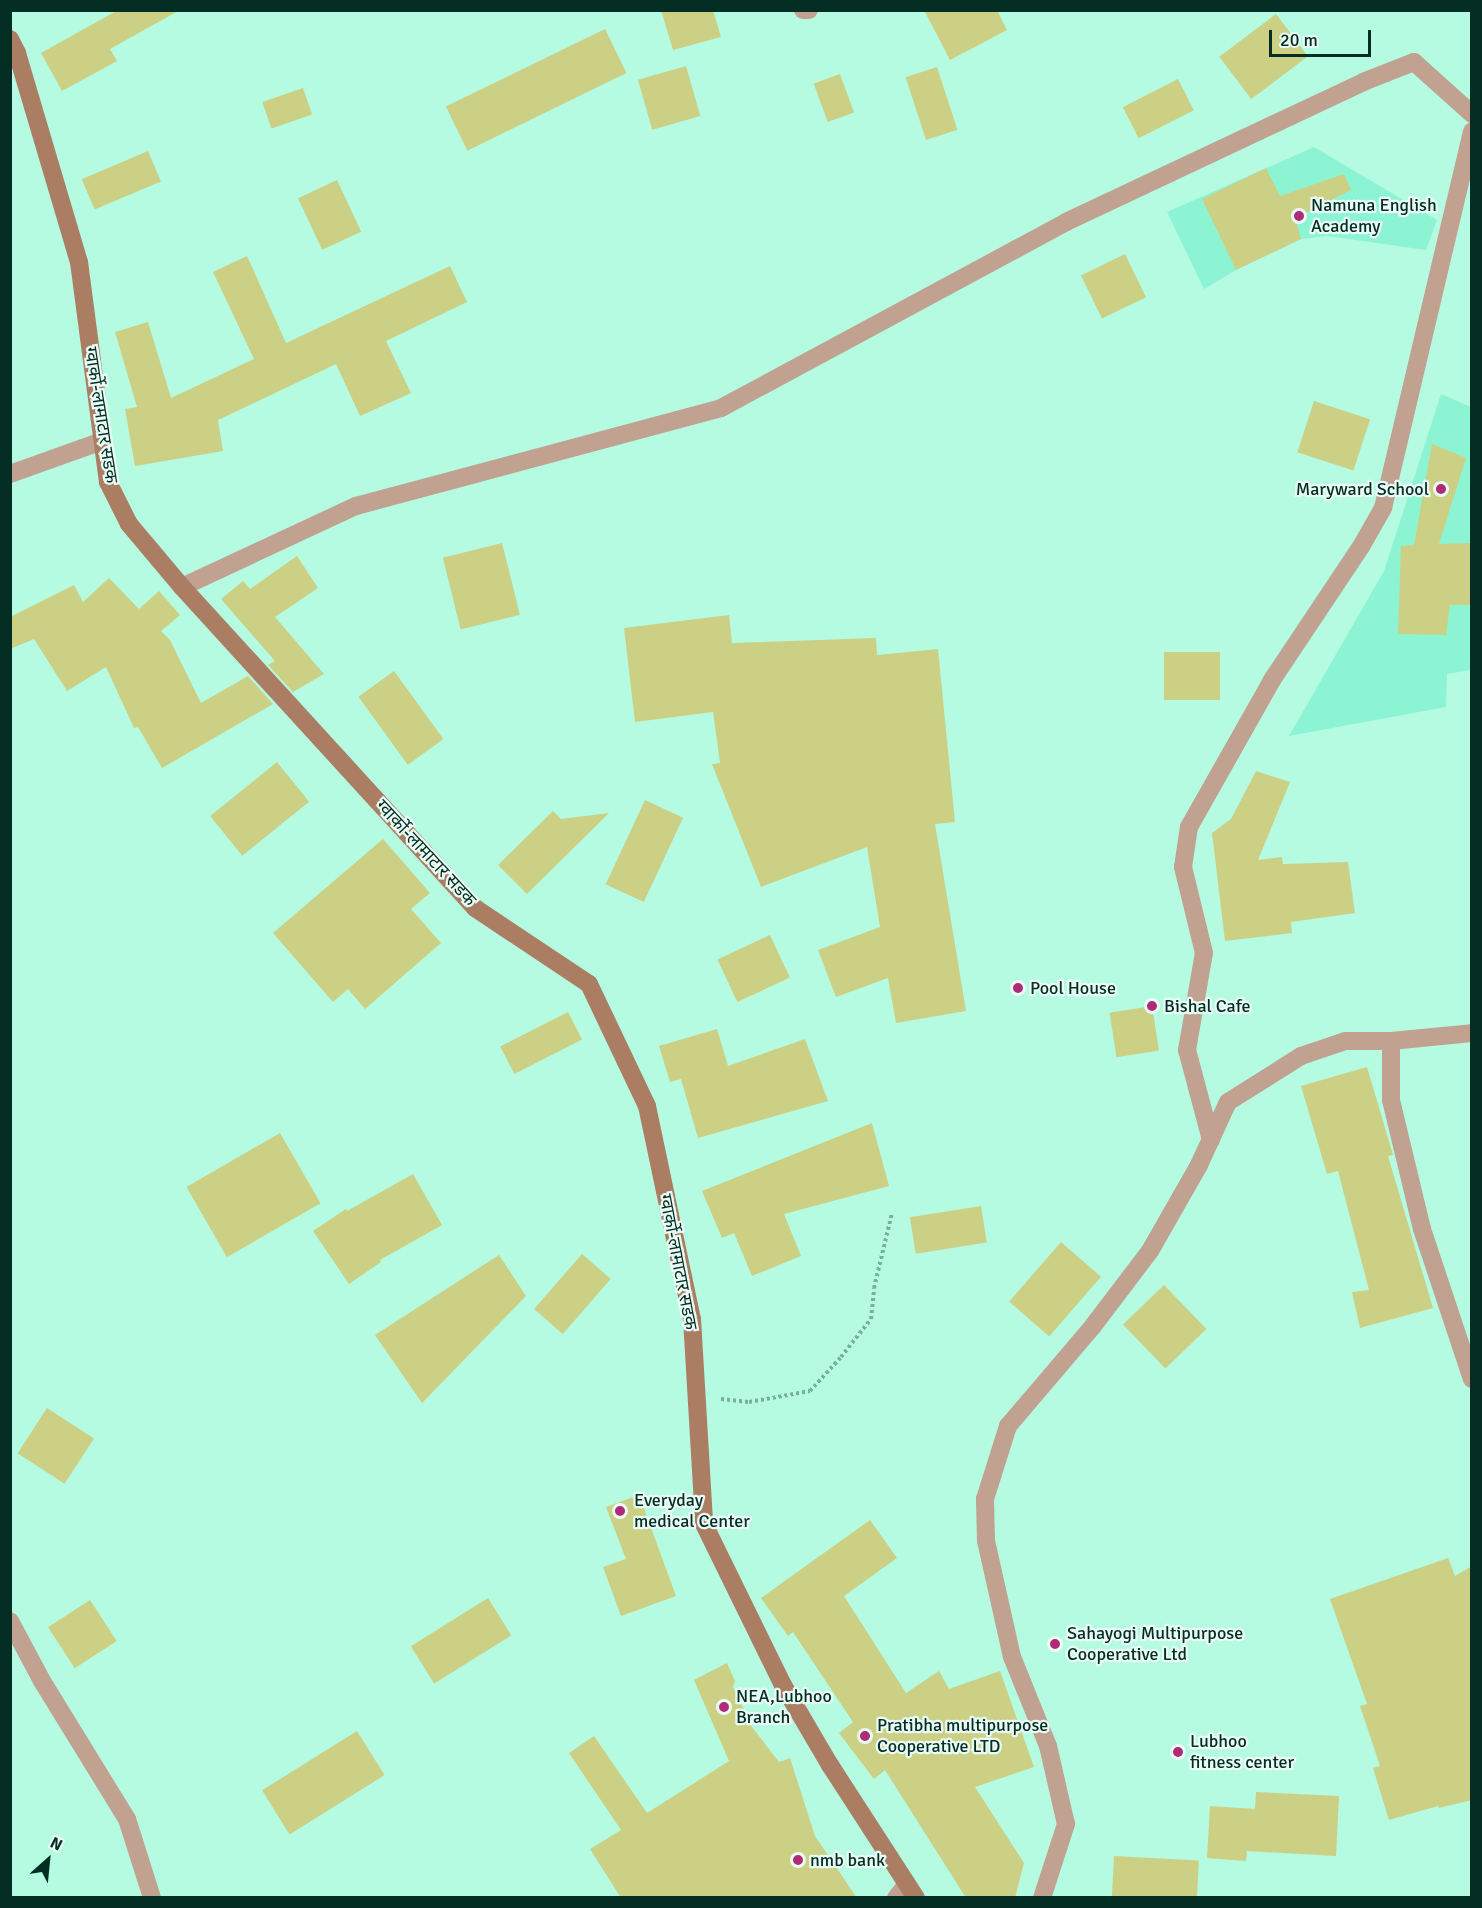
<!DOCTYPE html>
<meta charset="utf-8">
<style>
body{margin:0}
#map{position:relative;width:1482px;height:1908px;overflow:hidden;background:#b4fbe2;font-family:Signika,"Noto Sans Devanagari",sans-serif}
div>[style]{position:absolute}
.built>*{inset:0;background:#8cf4d3}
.building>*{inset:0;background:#ccd084;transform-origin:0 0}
.path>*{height:4px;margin-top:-2px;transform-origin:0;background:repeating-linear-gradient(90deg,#75b19d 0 3px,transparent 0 6px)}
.minor>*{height:18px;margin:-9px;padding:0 9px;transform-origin:9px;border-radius:9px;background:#c1a190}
.secondary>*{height:18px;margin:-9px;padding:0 9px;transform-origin:9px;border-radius:9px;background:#ab7e64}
.dots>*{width:16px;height:16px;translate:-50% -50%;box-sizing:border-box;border:3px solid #eafbf5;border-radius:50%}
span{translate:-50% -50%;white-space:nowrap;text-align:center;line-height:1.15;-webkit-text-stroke:4.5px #eafbf5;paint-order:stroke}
.poi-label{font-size:18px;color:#042e23}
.left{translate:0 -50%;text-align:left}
.right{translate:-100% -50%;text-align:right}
.street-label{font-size:18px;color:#042e23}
.frame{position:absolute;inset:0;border:12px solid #042e23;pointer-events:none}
.north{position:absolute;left:18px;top:1830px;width:60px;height:60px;-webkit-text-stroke:4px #eafbf5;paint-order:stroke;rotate:27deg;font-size:16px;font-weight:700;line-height:24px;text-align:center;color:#042e23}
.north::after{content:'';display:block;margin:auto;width:21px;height:27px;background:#042e23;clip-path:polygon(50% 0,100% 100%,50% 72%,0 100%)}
.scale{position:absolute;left:1269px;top:30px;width:102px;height:27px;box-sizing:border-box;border:3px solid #042e23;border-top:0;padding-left:8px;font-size:18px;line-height:21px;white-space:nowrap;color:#042e23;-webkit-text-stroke:4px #eafbf5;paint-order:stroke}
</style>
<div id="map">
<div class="built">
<i style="clip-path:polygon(1314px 147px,1437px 220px,1426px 250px,1327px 236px,1301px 239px,1236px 270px,1204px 289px,1167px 212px)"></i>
<i style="clip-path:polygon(1441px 394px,1471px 407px,1471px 670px,1447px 674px,1446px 707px,1289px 736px,1384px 571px)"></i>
</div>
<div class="building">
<i style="clip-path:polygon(118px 10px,180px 10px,110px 49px,117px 61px,62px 91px,41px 53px)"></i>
<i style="clip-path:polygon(661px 10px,713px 10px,721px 37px,673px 50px)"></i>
<i style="clip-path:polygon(924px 10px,997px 10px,1007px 30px,950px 60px)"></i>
<i style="left:1276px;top:14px;width:53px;height:71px;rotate:53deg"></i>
<i style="left:605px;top:29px;width:49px;height:177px;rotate:64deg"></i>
<i style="left:686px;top:66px;width:52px;height:50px;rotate:74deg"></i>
<i style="left:937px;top:67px;width:66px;height:33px;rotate:72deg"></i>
<i style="left:840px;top:74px;width:41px;height:28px;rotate:70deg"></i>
<i style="left:1178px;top:79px;width:35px;height:62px;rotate:63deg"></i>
<i style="left:303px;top:88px;width:28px;height:43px;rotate:71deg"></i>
<i style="left:148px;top:151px;width:33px;height:72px;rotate:67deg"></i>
<i style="clip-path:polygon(1266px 168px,1280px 196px,1344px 174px,1351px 190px,1295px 218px,1301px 239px,1236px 270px,1202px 199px)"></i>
<i style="left:337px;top:180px;width:57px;height:43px;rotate:65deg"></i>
<i style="left:1125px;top:254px;width:48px;height:49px;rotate:64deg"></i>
<i style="clip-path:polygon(247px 256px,286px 343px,450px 266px,467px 302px,386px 341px,411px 393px,360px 416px,336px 364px,218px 420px,223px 451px,135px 466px,125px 409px,137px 407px,115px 332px,148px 322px,171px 398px,254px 359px,213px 272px)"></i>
<i style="left:1314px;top:401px;width:59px;height:54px;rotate:18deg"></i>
<i style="clip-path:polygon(1432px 444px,1466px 458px,1439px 544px,1472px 543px,1472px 605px,1450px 605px,1446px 635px,1398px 634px,1401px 546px,1414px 545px)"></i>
<i style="left:502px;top:543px;width:74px;height:61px;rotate:76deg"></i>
<i style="clip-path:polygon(297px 556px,318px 588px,275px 617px,324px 674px,293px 692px,268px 665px,275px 661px,221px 599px,243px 581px,250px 589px)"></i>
<i style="clip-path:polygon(109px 578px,139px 609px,159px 591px,180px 615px,161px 631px,170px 640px,201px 703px,248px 676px,273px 704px,162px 768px,138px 727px,134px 728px,106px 667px,67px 691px,34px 639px,10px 649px,10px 617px,74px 585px,83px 602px)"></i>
<i style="clip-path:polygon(729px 615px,732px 643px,876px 638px,877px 655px,938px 649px,955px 822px,935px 824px,966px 1011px,896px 1023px,888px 978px,836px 997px,818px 950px,880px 927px,867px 847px,761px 887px,712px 764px,720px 763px,713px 712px,635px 722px,624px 628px)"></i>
<i style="left:1164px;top:652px;width:56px;height:48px"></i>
<i style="left:394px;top:671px;width:84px;height:44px;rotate:54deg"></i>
<i style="left:277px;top:762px;width:51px;height:86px;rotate:51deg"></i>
<i style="clip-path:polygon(1256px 771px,1290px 782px,1258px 860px,1282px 857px,1283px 864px,1348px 862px,1355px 913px,1291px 922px,1292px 933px,1225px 941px,1212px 833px,1231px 819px)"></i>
<i style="left:645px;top:800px;width:42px;height:93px;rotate:25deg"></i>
<i style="clip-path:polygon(553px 811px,561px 819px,609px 813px,527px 894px,498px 865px)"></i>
<i style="clip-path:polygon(383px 839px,430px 893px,411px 909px,441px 943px,365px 1009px,348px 989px,333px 1002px,273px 933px)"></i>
<i style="left:770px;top:935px;width:47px;height:58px;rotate:65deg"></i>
<i style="left:1152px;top:1006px;width:45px;height:43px;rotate:81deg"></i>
<i style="left:568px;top:1012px;width:31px;height:76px;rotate:63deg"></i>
<i style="clip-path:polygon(717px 1029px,728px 1066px,805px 1039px,828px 1101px,698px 1138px,681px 1079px,670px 1082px,659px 1046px)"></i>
<i style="clip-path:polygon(1367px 1067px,1393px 1155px,1388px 1156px,1433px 1308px,1360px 1328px,1352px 1292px,1369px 1290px,1338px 1171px,1327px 1174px,1301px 1086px)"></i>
<i style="clip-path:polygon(872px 1123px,889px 1186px,784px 1214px,801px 1256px,752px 1276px,734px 1233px,722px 1238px,702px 1191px)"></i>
<i style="left:280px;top:1133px;width:81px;height:108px;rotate:60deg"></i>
<i style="clip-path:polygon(413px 1174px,442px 1225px,380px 1260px,381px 1262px,349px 1284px,313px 1231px,346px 1209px,347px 1211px)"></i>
<i style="left:981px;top:1206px;width:37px;height:72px;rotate:81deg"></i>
<i style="left:1061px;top:1242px;width:53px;height:79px;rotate:41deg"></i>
<i style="left:582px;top:1254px;width:38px;height:73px;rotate:41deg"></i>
<i style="clip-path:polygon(499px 1255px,526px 1296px,422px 1403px,375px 1335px)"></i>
<i style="left:1164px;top:1285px;width:61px;height:57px;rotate:46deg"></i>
<i style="left:47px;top:1408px;width:56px;height:54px;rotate:33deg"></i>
<i style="clip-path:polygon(639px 1495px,676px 1596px,621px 1616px,603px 1567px,626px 1559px,606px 1507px)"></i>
<i style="clip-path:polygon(870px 1520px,897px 1558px,844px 1596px,906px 1693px,939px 1671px,949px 1689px,1000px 1671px,1034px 1767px,975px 1787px,1024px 1863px,1015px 1898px,966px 1898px,885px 1770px,874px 1779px,839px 1733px,853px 1722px,793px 1632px,788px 1636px,761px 1598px)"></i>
<i style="clip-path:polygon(1448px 1558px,1455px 1576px,1472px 1566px,1472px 1800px,1439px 1808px,1438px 1806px,1389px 1820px,1373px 1768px,1380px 1766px,1360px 1706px,1367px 1704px,1330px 1599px)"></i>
<i style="left:488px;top:1598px;width:44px;height:91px;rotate:58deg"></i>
<i style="left:90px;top:1600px;width:49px;height:50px;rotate:57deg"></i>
<i style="clip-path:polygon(727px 1663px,735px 1681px,733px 1687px,752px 1727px,779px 1762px,790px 1758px,815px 1836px,857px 1898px,621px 1898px,590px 1849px,621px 1830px,569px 1753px,594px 1736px,647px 1813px,729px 1761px,694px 1680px)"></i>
<i style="left:357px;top:1731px;width:52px;height:112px;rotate:58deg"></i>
<i style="clip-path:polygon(1256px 1792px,1339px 1796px,1336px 1856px,1247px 1851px,1246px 1861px,1207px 1858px,1210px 1806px,1255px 1809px)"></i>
<i style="left:1114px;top:1856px;width:85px;height:42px;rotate:3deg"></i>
</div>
<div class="path">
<i style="left:721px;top:1399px;width:28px;rotate:6deg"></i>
<i style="left:749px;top:1402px;width:62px;rotate:-10.2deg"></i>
<i style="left:810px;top:1391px;width:46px;rotate:-47.6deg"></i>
<i style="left:841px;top:1357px;width:48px;rotate:-51.7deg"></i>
<i style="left:871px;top:1319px;width:31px;rotate:-84deg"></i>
<i style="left:874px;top:1288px;width:77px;rotate:-76.5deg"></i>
</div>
<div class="minor">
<i style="left:803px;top:10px;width:6px"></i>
<i style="left:10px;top:474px;width:98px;rotate:-19.7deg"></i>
<i style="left:182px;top:587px;width:192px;rotate:-25deg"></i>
<i style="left:356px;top:506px;width:378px;rotate:-15deg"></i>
<i style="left:721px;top:408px;width:392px;rotate:-28.3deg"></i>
<i style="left:1066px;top:222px;width:328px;rotate:-25.2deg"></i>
<i style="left:1363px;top:82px;width:55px;rotate:-21.4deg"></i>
<i style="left:1414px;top:62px;width:78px;rotate:41.9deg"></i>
<i style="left:1391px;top:1041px;width:59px;rotate:90deg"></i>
<i style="left:1391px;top:1100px;width:133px;rotate:76.5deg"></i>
<i style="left:1422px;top:1229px;width:158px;rotate:71.6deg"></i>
<i style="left:1211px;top:1140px;width:93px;rotate:-104.9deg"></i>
<i style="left:1187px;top:1050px;width:98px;rotate:-80.1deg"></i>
<i style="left:1204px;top:953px;width:89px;rotate:-103.7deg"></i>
<i style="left:1183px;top:867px;width:40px;rotate:-81.5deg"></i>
<i style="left:1189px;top:827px;width:169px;rotate:-60.5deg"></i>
<i style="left:1272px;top:680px;width:162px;rotate:-56.3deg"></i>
<i style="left:1362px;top:545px;width:43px;rotate:-60.4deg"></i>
<i style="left:1383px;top:508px;width:387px;rotate:-76.7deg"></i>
<i style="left:10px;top:1621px;width:68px;rotate:61.9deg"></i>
<i style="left:42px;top:1681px;width:162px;rotate:58.4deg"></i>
<i style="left:127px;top:1819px;width:83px;rotate:72.4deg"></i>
<i style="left:896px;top:1898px;width:18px;rotate:-52deg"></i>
<i style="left:1042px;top:1898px;width:78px;rotate:-72deg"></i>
<i style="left:1066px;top:1824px;width:80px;rotate:-103deg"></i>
<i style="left:1048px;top:1746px;width:96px;rotate:-112deg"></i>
<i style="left:1012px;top:1657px;width:119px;rotate:-102.6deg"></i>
<i style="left:986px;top:1541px;width:42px;rotate:-91.4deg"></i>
<i style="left:985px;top:1499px;width:77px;rotate:-72.5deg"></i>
<i style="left:1008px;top:1426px;width:131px;rotate:-49.6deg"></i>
<i style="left:1093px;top:1326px;width:94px;rotate:-52.8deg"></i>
<i style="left:1150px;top:1251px;width:99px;rotate:-60.3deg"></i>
<i style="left:1199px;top:1165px;width:69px;rotate:-65.3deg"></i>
<i style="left:1228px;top:1102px;width:86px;rotate:-32.2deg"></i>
<i style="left:1301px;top:1056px;width:46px;rotate:-18.8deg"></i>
<i style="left:1345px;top:1041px;width:46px"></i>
<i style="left:1391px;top:1041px;width:81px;rotate:-5.6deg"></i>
</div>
<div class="secondary">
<i style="left:10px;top:39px;width:16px;rotate:63deg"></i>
<i style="left:17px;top:53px;width:218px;rotate:73.5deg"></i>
<i style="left:79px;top:262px;width:222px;rotate:82.5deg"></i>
<i style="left:108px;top:482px;width:47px;rotate:63.4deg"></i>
<i style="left:129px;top:524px;width:82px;rotate:49.9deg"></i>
<i style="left:182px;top:587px;width:435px;rotate:47.6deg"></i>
<i style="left:475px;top:908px;width:137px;rotate:33.7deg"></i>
<i style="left:589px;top:984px;width:135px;rotate:64.6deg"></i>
<i style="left:647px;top:1106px;width:218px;rotate:78.1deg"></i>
<i style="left:692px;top:1319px;width:205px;rotate:86.6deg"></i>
<i style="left:704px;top:1524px;width:179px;rotate:63.9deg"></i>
<i style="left:783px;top:1685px;width:93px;rotate:59.6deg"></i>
<i style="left:830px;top:1765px;width:158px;rotate:57.1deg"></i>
</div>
<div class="dots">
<i style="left:1299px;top:216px;background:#ae2b75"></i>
<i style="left:1441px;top:489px;background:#ae2b75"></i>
<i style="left:1018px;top:988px;background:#ae2b75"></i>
<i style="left:1152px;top:1006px;background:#ae2b75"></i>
<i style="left:620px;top:1511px;background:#ae2b75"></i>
<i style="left:1055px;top:1644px;background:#ae2b75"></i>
<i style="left:724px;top:1707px;background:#ae2b75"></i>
<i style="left:865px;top:1736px;background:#ae2b75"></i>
<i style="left:1178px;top:1752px;background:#ae2b75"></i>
<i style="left:798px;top:1860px;background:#ae2b75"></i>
</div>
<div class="poi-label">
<span class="left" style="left:1311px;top:216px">Namuna English<br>Academy</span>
<span class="right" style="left:1429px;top:489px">Maryward School</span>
<span class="left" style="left:1030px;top:988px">Pool House</span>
<span class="left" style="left:1164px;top:1006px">Bishal Cafe</span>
<span class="left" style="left:634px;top:1511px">Everyday<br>medical Center</span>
<span class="left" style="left:1067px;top:1644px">Sahayogi Multipurpose<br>Cooperative Ltd</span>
<span class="left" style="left:736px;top:1707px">NEA,Lubhoo<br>Branch</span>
<span class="left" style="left:877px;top:1736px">Pratibha multipurpose<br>Cooperative LTD</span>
<span class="left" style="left:1190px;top:1752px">Lubhoo<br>fitness center</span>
<span class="left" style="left:810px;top:1860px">nmb bank</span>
</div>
<div class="street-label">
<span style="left:101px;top:415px;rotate:81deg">ग्वार्को-लामाटार सडक</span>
<span style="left:426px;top:853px;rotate:47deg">ग्वार्को-लामाटार सडक</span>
<span style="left:678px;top:1262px;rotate:79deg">ग्वार्को-लामाटार सडक</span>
</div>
<div class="frame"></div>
<div class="north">N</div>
<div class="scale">20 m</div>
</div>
